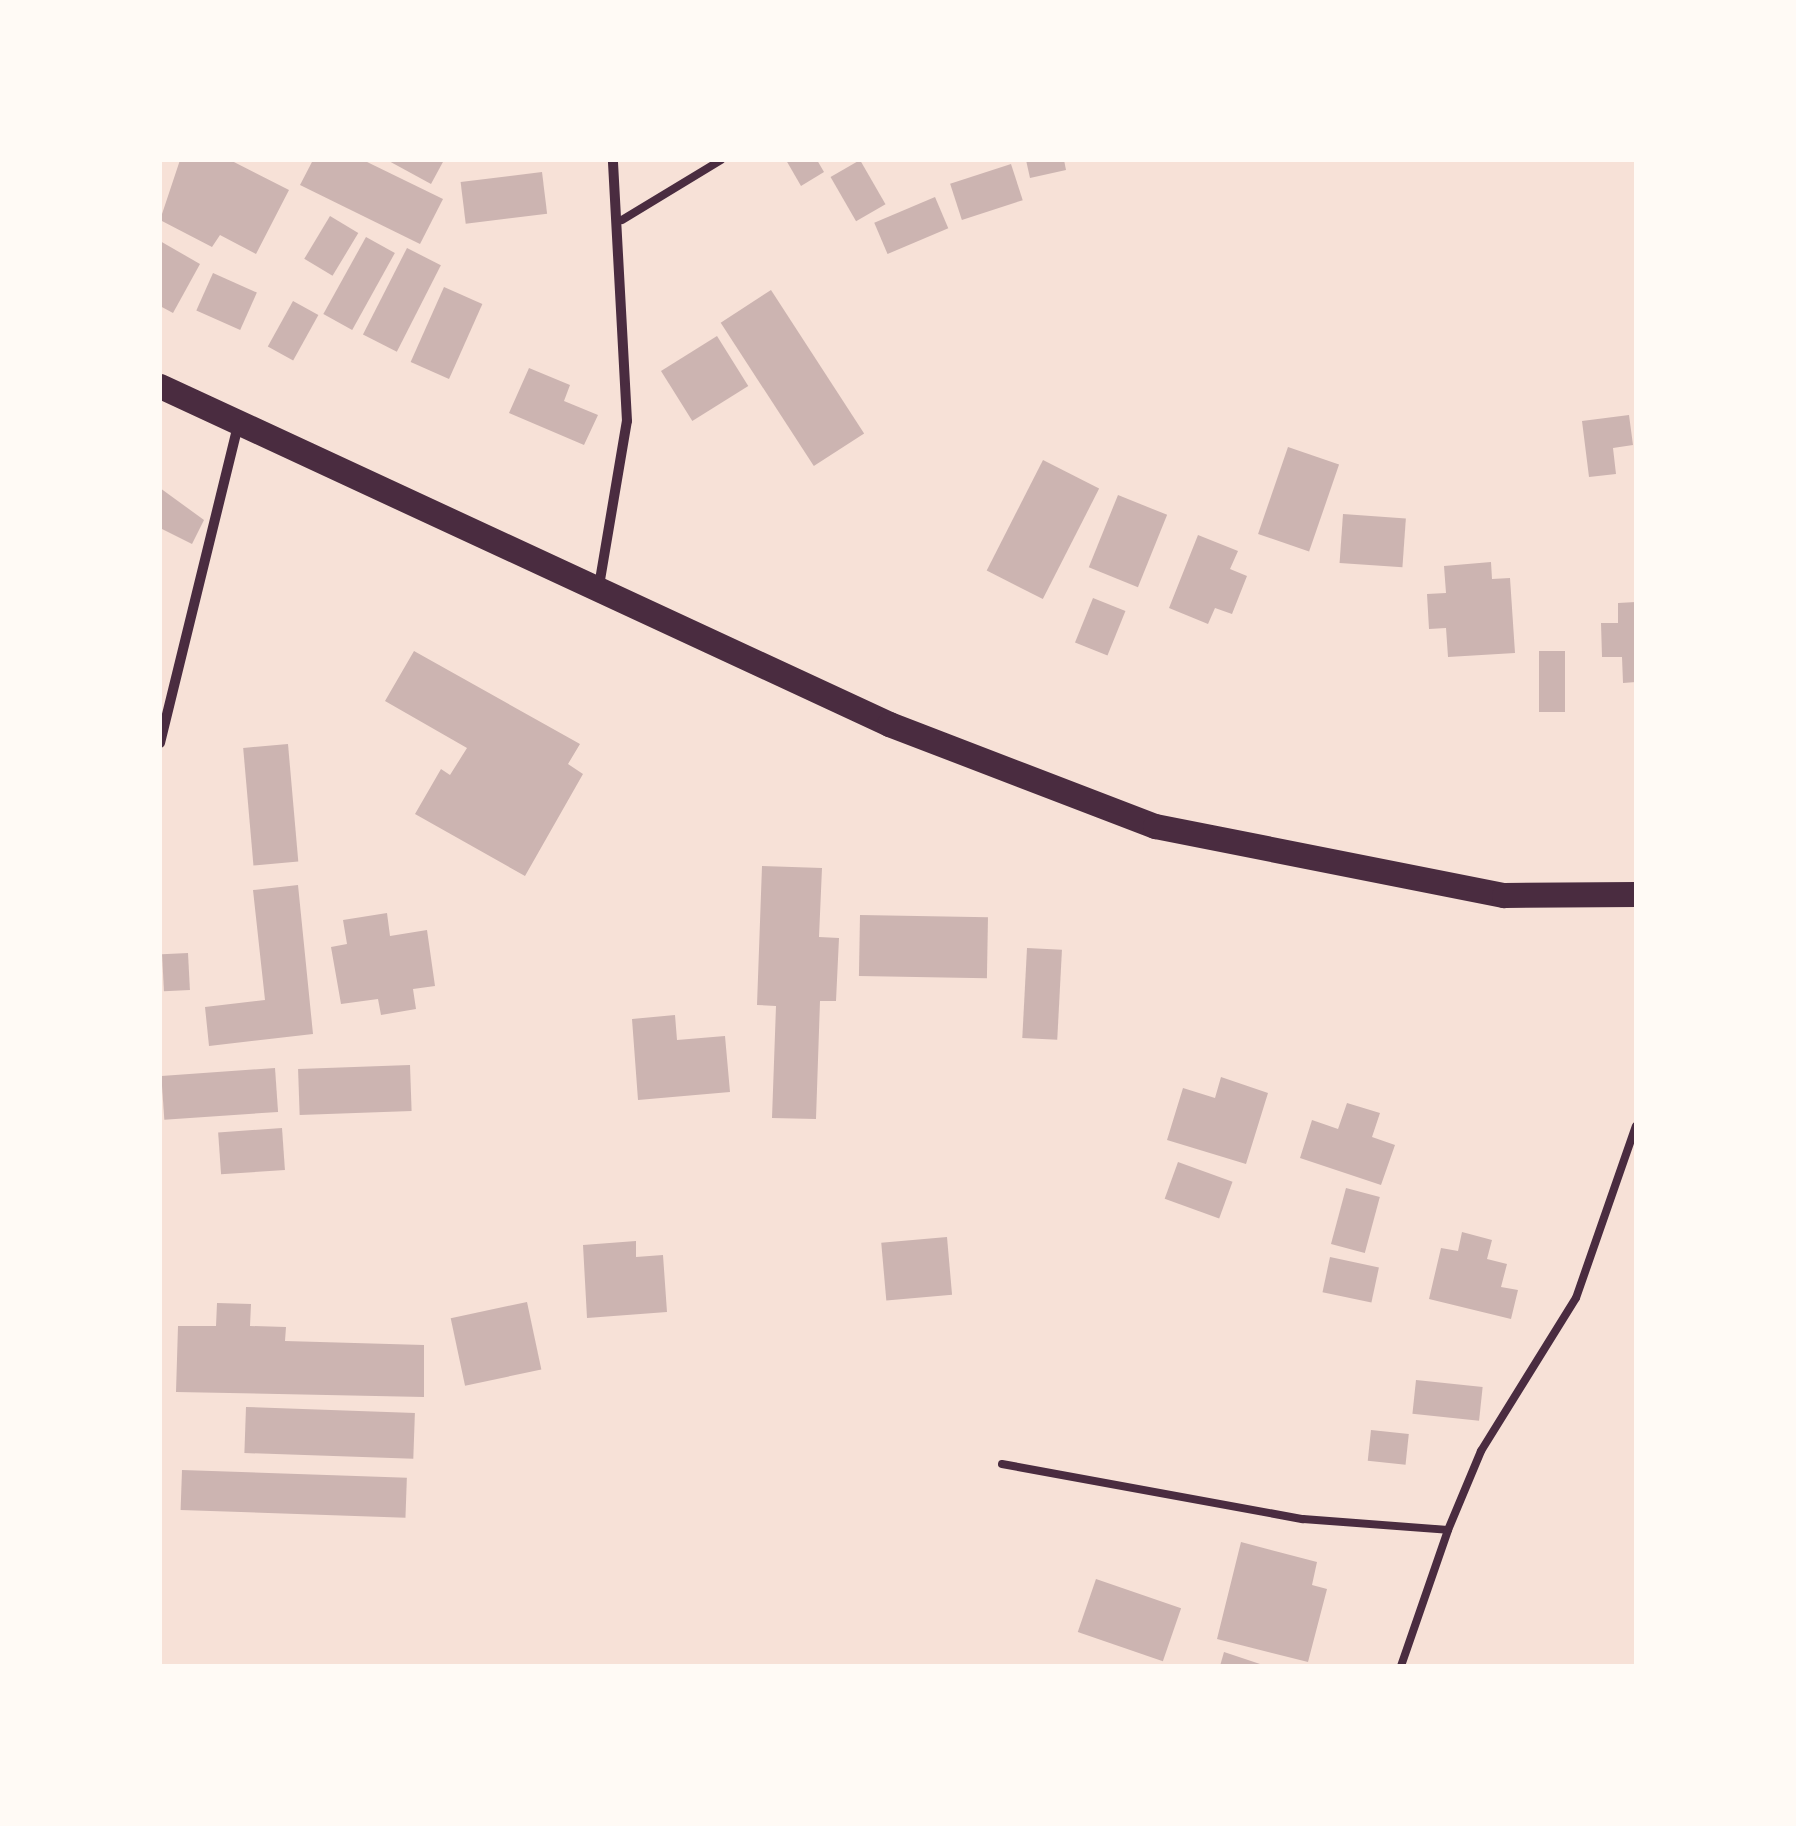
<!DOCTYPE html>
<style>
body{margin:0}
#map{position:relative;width:1796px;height:1826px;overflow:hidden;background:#f7e1d7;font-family:"Fira Sans",sans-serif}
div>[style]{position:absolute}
.building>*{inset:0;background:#ccb4b1;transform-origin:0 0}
.service>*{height:8px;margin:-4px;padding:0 4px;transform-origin:4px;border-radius:4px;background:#4a2c40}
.minor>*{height:10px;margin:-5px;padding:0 5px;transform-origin:5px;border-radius:5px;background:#4a2c40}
.primary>*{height:25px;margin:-12.5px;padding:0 12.5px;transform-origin:12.5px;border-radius:12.5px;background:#4a2c40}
span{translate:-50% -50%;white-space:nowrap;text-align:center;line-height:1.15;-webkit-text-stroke:9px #fffaf5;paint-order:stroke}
.frame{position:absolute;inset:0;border:162px solid #fffaf5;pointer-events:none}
</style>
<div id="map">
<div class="building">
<i style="clip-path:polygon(180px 160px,230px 160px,289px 190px,256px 254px,220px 235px,212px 247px,160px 220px)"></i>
<i style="clip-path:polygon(313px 160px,363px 160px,443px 199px,420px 244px,300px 185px)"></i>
<i style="clip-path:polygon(387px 160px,444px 160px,431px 184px)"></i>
<i style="clip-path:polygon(786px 160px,817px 160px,824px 172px,801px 186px)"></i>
<i style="left:860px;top:160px;width:51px;height:34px;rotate:60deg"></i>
<i style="clip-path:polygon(1026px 160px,1064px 160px,1066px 170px,1030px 178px)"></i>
<i style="left:1011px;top:164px;width:38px;height:64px;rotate:72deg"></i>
<i style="left:542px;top:172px;width:42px;height:82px;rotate:83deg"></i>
<i style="left:935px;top:197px;width:34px;height:66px;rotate:67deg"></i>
<i style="left:330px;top:216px;width:33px;height:50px;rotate:31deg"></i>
<i style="left:366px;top:237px;width:33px;height:88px;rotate:29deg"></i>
<i style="clip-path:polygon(160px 241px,200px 264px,173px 313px,160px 306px)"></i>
<i style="left:407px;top:248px;width:38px;height:97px;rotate:27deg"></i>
<i style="left:213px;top:273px;width:48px;height:41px;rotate:24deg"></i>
<i style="left:444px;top:287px;width:42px;height:82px;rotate:24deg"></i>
<i style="left:771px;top:290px;width:171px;height:60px;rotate:57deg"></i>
<i style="left:293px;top:301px;width:29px;height:52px;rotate:29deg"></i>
<i style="left:717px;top:336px;width:59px;height:66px;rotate:58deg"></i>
<i style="clip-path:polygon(529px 368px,570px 385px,564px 401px,598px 415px,584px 445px,509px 413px)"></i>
<i style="clip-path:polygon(1629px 415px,1633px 445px,1613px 448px,1616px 474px,1589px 477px,1582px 421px)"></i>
<i style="left:1288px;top:447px;width:54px;height:92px;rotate:19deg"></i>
<i style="left:1043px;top:460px;width:63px;height:124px;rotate:27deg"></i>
<i style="clip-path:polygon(160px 488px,204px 520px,192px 544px,160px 528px)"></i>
<i style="left:1118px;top:495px;width:53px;height:78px;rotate:22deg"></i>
<i style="left:1343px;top:514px;width:63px;height:49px;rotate:4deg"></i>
<i style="clip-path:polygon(1198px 535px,1238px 551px,1230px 569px,1247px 576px,1232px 614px,1215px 608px,1208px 624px,1169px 608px)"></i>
<i style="clip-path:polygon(1491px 562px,1492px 579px,1510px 578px,1515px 653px,1448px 657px,1446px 628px,1429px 629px,1427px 594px,1446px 593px,1444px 566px)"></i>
<i style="left:1093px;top:598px;width:35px;height:48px;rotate:22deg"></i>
<i style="clip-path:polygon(1636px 602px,1636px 682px,1623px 683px,1622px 657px,1602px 657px,1601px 623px,1618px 623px,1618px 603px)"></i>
<i style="clip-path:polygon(414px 651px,580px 744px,568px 764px,583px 774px,525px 876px,415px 814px,441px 769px,450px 775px,467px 748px,385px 701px)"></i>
<i style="left:1565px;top:651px;width:61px;height:26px;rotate:90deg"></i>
<i style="left:288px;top:744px;width:118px;height:45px;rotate:85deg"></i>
<i style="clip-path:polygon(762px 866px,822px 868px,819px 937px,839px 938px,836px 1001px,820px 1001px,816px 1119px,772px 1118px,776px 1006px,757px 1005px)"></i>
<i style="clip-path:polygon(298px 885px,313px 1034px,209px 1046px,205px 1007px,265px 1000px,253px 890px)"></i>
<i style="clip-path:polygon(387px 913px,390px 936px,427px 930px,435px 986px,413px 989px,416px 1009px,381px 1015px,378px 999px,341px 1004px,331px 947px,347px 944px,343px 920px)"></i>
<i style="left:860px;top:915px;width:128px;height:61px;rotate:1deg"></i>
<i style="left:1027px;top:948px;width:35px;height:90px;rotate:3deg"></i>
<i style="left:188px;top:953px;width:37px;height:26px;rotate:87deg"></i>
<i style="clip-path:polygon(675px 1015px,677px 1040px,725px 1036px,730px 1092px,638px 1100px,632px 1019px)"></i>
<i style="left:410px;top:1065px;width:46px;height:112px;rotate:88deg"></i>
<i style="left:275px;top:1068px;width:44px;height:114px;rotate:86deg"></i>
<i style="clip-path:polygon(1221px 1077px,1268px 1093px,1246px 1164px,1167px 1140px,1183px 1088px,1215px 1098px)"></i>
<i style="clip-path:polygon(1347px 1103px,1380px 1113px,1372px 1137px,1395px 1145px,1381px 1185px,1300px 1158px,1312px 1120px,1338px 1129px)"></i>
<i style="left:282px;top:1128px;width:42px;height:64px;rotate:86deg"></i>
<i style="left:1178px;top:1162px;width:58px;height:39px;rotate:20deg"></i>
<i style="left:1346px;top:1188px;width:35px;height:58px;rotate:15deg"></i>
<i style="clip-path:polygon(1462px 1232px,1492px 1240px,1487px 1259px,1507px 1264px,1501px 1287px,1518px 1290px,1511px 1319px,1429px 1299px,1441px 1248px,1458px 1251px)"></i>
<i style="left:947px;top:1237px;width:58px;height:66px;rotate:85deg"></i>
<i style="clip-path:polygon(636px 1241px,636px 1257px,663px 1255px,667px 1312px,587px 1318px,583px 1245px)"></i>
<i style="left:1330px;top:1257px;width:50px;height:36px;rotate:12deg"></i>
<i style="left:527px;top:1302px;width:69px;height:78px;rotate:78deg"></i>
<i style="clip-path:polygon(217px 1303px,251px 1304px,250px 1326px,286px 1327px,285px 1341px,424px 1345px,424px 1397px,176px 1392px,178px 1326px,216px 1326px)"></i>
<i style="left:1416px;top:1380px;width:67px;height:34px;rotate:6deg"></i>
<i style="left:246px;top:1407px;width:169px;height:46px;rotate:2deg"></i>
<i style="left:1371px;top:1430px;width:38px;height:31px;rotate:6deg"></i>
<i style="left:182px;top:1470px;width:225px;height:40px;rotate:2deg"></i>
<i style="clip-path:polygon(1241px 1542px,1317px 1562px,1312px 1585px,1327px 1589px,1308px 1662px,1217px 1639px)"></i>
<i style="left:1096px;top:1579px;width:90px;height:56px;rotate:19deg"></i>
<i style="clip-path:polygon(1224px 1652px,1263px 1665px,1263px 1666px,1220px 1666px)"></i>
</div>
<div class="service">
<i style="left:622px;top:220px;width:116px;rotate:-31.2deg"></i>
<i style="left:1002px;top:1464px;width:306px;rotate:10.4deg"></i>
<i style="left:1303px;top:1519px;width:145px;rotate:4.3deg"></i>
<i style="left:1448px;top:1530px;width:86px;rotate:-67.3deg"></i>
<i style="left:1481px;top:1451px;width:180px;rotate:-58.2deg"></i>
<i style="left:1576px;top:1298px;width:182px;rotate:-70.8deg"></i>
<i style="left:1401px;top:1666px;width:144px;rotate:-70.9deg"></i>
</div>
<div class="minor">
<i style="left:599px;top:586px;width:167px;rotate:-80.4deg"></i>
<i style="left:627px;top:421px;width:261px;rotate:-93.1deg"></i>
<i style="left:160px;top:743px;width:331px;rotate:-76.2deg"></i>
</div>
<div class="primary">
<i style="left:160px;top:386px;width:804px;rotate:24.87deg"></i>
<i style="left:889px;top:724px;width:285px;rotate:21deg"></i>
<i style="left:1155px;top:826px;width:356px;rotate:11.2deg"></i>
<i style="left:1504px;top:895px;width:132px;rotate:-0.4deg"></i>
</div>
<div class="frame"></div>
</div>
